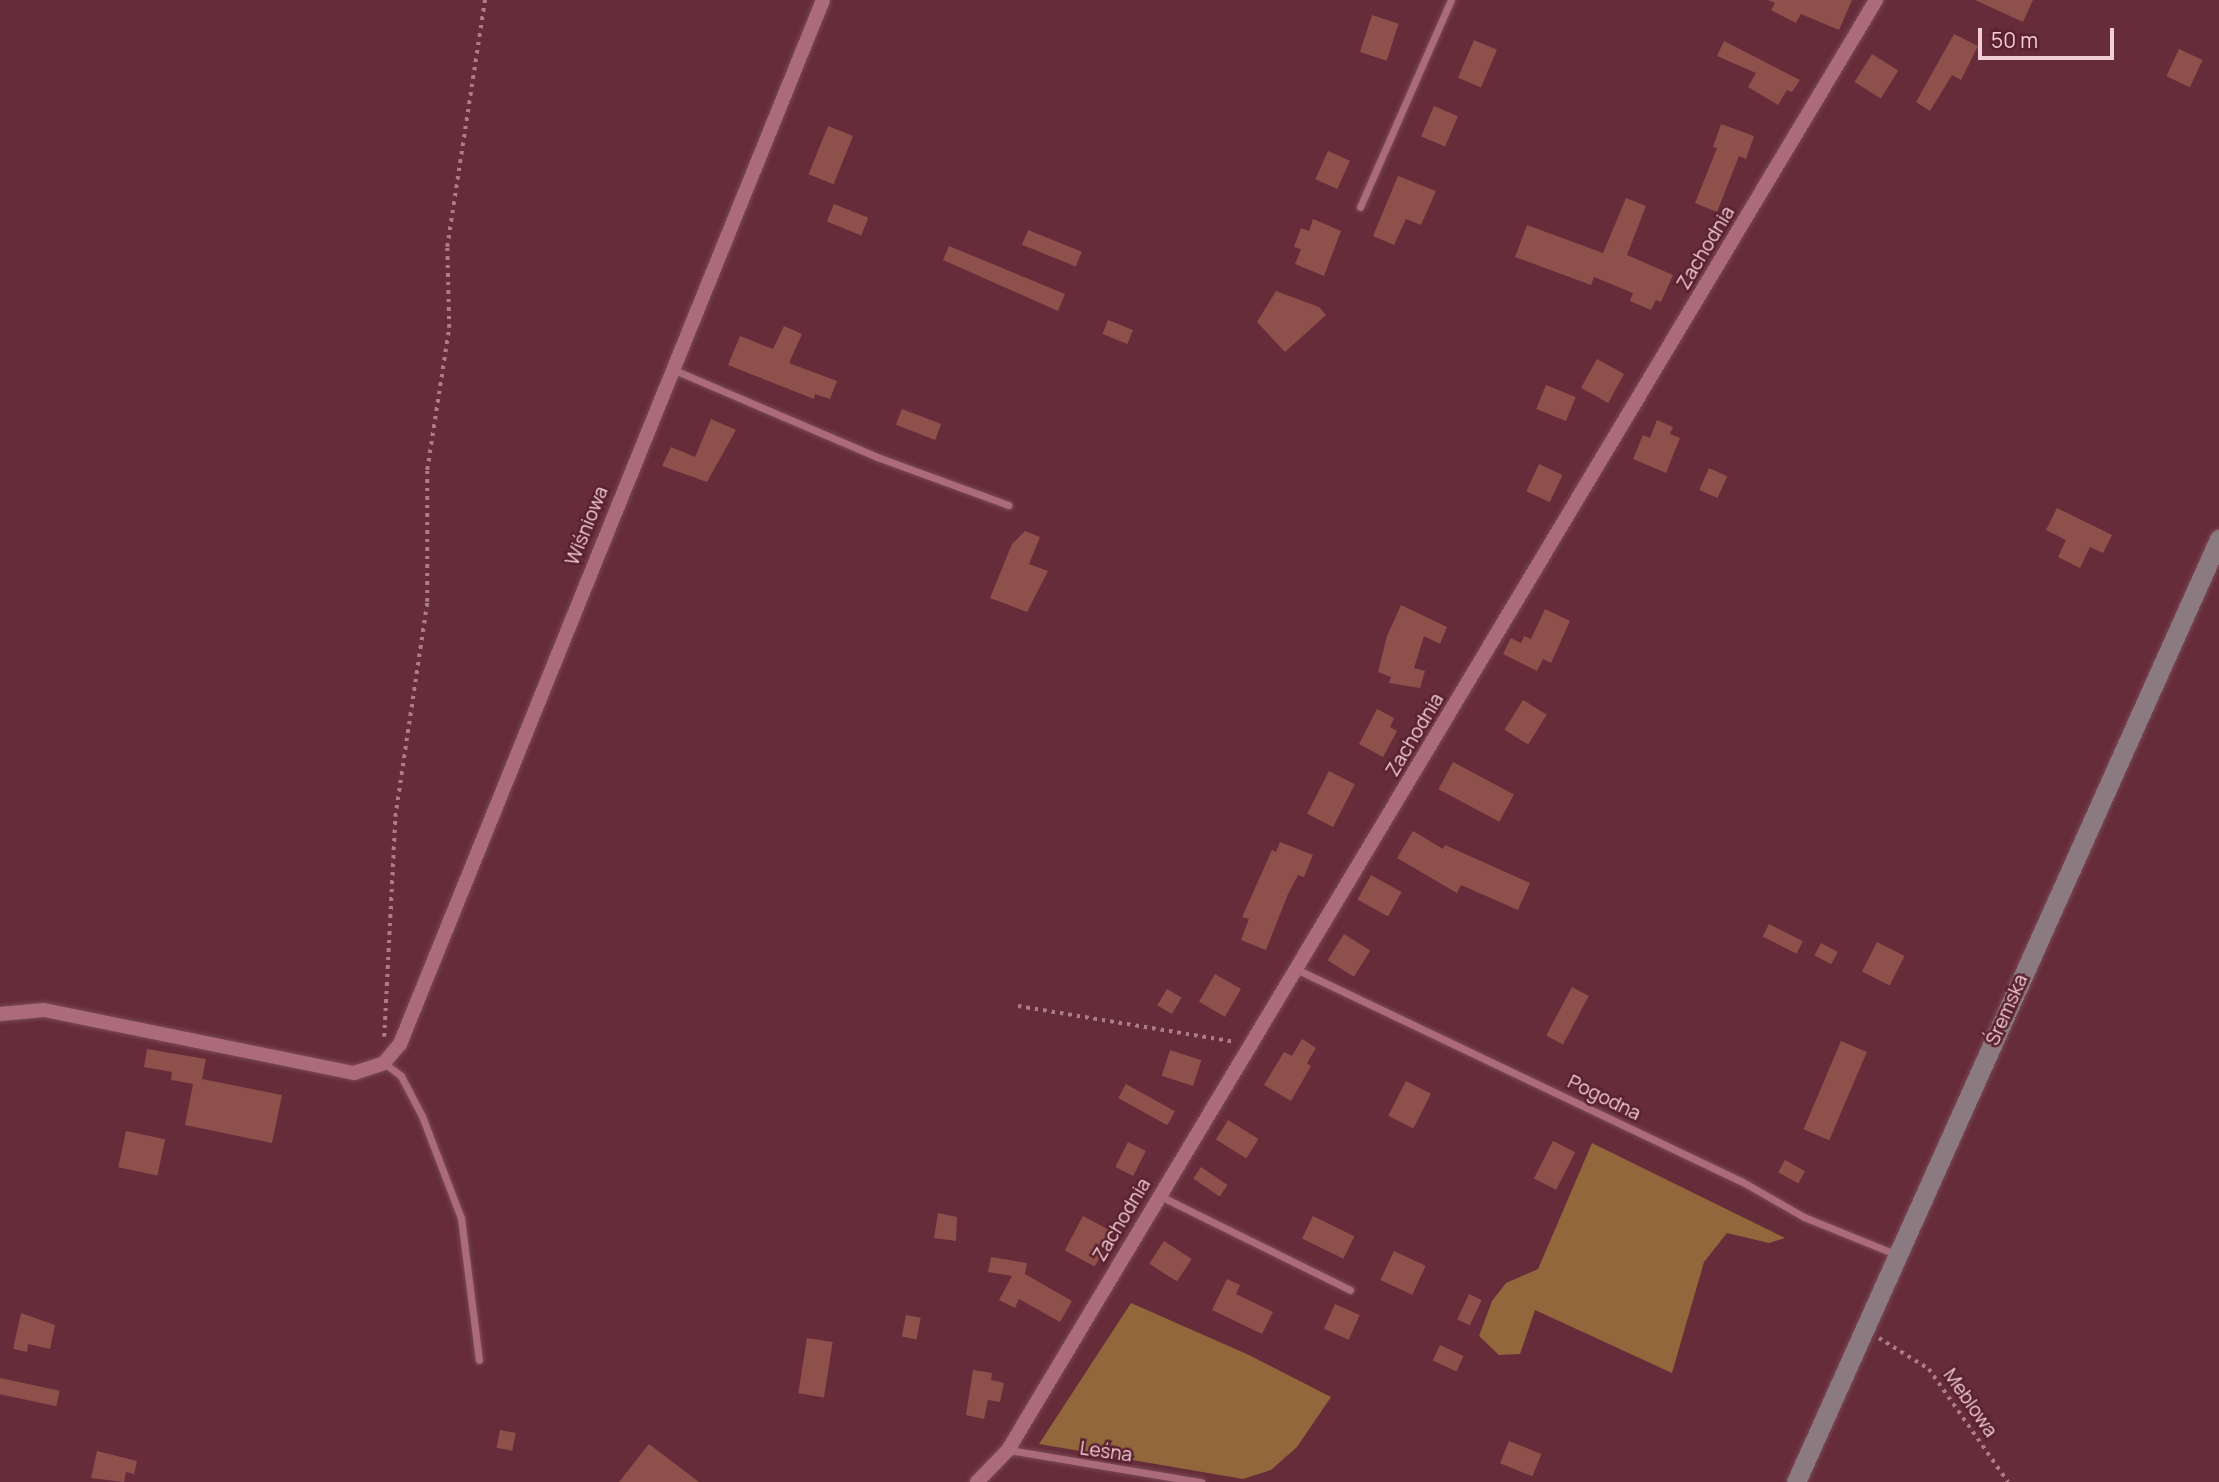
<!DOCTYPE html>
<meta charset="utf-8">
<style>
body{margin:0}
#map{position:relative;width:2219px;height:1482px;overflow:hidden;background:#662c3a;font-family:Manrope,sans-serif}
div>[style]{position:absolute}
.forest>*{inset:0;background:#91673b}
.building>*{inset:0;background:#8e504a;transform-origin:0 0}
.path>*{height:3.5px;margin-top:-1.75px;transform-origin:0;background:repeating-linear-gradient(90deg,#ac7d87 0 3.5px,transparent 0 8.5px)}
.roads{filter:drop-shadow(0 0 2px #7b4a57) drop-shadow(0 0 2px #7b4a57)}
.service>*{height:7px;margin:-3.5px;padding:0 3.5px;transform-origin:3.5px;border-radius:3.5px;background:#ac6b78}
.minor>*{height:14px;margin:-7px;padding:0 7px;transform-origin:7px;border-radius:7px;background:#ac6b78}
.secondary>*{height:19px;margin:-9.5px;padding:0 9.5px;transform-origin:9.5px;border-radius:9.5px;background:#8c7a81}
span{translate:-50% -50%;white-space:nowrap;text-align:center;line-height:1.15;-webkit-text-stroke:5px #5a2130;paint-order:stroke}
.street-label{font-size:19px;color:#f2ced4}
.scale{position:absolute;left:1978px;top:28px;width:136px;height:32px;box-sizing:border-box;border:4px solid #f2ced4;border-top:0;padding-left:9px;font-size:21px;line-height:24px;white-space:nowrap;color:#f2ced4;-webkit-text-stroke:5px #5a2130;paint-order:stroke}
</style>
<div id="map">
<div class="forest">
<i style="clip-path:polygon(1592px 1143px,1785px 1238px,1769px 1243px,1727px 1233px,1704px 1262px,1672px 1373px,1535px 1310px,1520px 1354px,1499px 1355px,1479px 1336px,1492px 1301px,1506px 1283px,1538px 1269px)"></i>
<i style="clip-path:polygon(1131px 1303px,1249px 1355px,1331px 1397px,1297px 1447px,1271px 1470px,1243px 1479px,1039px 1444px)"></i>
</div>
<div class="building">
<i style="clip-path:polygon(1768px 0,1852px 0,1839px 30px,1801px 14px,1796px 23px,1771px 10px,1775px 3px)"></i>
<i style="clip-path:polygon(1975px 0,2033px 0,2023px 22px)"></i>
<i style="left:1372px;top:15px;width:28px;height:39px;rotate:18deg"></i>
<i style="clip-path:polygon(1954px 34px,1978px 46px,1961px 80px,1952px 75px,1930px 111px,1916px 102px)"></i>
<i style="left:1474px;top:40px;width:25px;height:41px;rotate:23deg"></i>
<i style="clip-path:polygon(1724px 41px,1800px 80px,1792px 92px,1787px 90px,1778px 105px,1748px 87px,1756px 73px,1717px 56px)"></i>
<i style="left:2179px;top:49px;width:26px;height:30px;rotate:25deg"></i>
<i style="left:1872px;top:54px;width:31px;height:33px;rotate:32deg"></i>
<i style="left:1434px;top:106px;width:26px;height:33px;rotate:23deg"></i>
<i style="clip-path:polygon(1721px 124px,1754px 136px,1746px 159px,1739px 156px,1717px 212px,1695px 203px,1717px 148px,1713px 147px)"></i>
<i style="left:828px;top:126px;width:27px;height:52px;rotate:22deg"></i>
<i style="left:1328px;top:151px;width:24px;height:31px;rotate:24deg"></i>
<i style="clip-path:polygon(1398px 176px,1436px 191px,1421px 225px,1406px 219px,1394px 245px,1373px 236px)"></i>
<i style="clip-path:polygon(1626px 198px,1646px 206px,1627px 255px,1673px 275px,1661px 302px,1656px 300px,1651px 310px,1630px 301px,1633px 293px,1594px 277px,1591px 285px,1515px 257px,1527px 225px,1603px 253px)"></i>
<i style="left:834px;top:204px;width:37px;height:19px;rotate:22deg"></i>
<i style="clip-path:polygon(1313px 219px,1341px 231px,1324px 276px,1295px 264px,1301px 249px,1294px 247px,1301px 228px,1309px 231px)"></i>
<i style="left:1028px;top:230px;width:58px;height:16px;rotate:22deg"></i>
<i style="clip-path:polygon(949px 246px,1065px 294px,1058px 311px,943px 260px)"></i>
<i style="clip-path:polygon(1276px 291px,1319px 307px,1326px 315px,1285px 352px,1257px 322px)"></i>
<i style="left:1108px;top:320px;width:27px;height:15px;rotate:22deg"></i>
<i style="clip-path:polygon(784px 326px,802px 334px,789px 363px,837px 381px,830px 399px,815px 394px,814px 399px,728px 365px,740px 336px,773px 349px)"></i>
<i style="left:1597px;top:359px;width:31px;height:33px;rotate:29deg"></i>
<i style="left:1546px;top:385px;width:32px;height:26px;rotate:22deg"></i>
<i style="left:902px;top:409px;width:42px;height:17px;rotate:21deg"></i>
<i style="clip-path:polygon(711px 419px,736px 430px,707px 482px,662px 466px,671px 447px,695px 457px)"></i>
<i style="clip-path:polygon(1657px 420px,1673px 427px,1670px 434px,1680px 438px,1666px 473px,1633px 459px,1643px 435px,1650px 438px)"></i>
<i style="left:1539px;top:464px;width:26px;height:30px;rotate:25deg"></i>
<i style="left:1709px;top:468px;width:20px;height:24px;rotate:24deg"></i>
<i style="clip-path:polygon(2057px 508px,2112px 535px,2103px 553px,2090px 547px,2080px 568px,2058px 557px,2066px 540px,2046px 530px)"></i>
<i style="clip-path:polygon(1025px 531px,1040px 537px,1029px 564px,1048px 571px,1027px 612px,990px 598px,1012px 544px)"></i>
<i style="clip-path:polygon(1401px 605px,1447px 627px,1440px 644px,1424px 636px,1414px 668px,1425px 671px,1420px 688px,1389px 683px,1391px 677px,1378px 672px,1387px 636px)"></i>
<i style="clip-path:polygon(1545px 609px,1570px 621px,1551px 663px,1543px 659px,1537px 671px,1503px 654px,1511px 638px,1521px 643px,1524px 636px,1531px 639px)"></i>
<i style="left:1523px;top:700px;width:28px;height:35px;rotate:32deg"></i>
<i style="clip-path:polygon(1377px 709px,1394px 718px,1390px 727px,1397px 731px,1383px 757px,1359px 744px)"></i>
<i style="left:1453px;top:762px;width:69px;height:31px;rotate:28deg"></i>
<i style="left:1329px;top:771px;width:29px;height:48px;rotate:27deg"></i>
<i style="clip-path:polygon(1413px 831px,1443px 849px,1445px 845px,1530px 883px,1518px 910px,1461px 885px,1457px 893px,1397px 858px)"></i>
<i style="clip-path:polygon(1280px 842px,1313px 855px,1304px 877px,1298px 875px,1288px 894px,1266px 950px,1241px 940px,1249px 919px,1242px 917px,1272px 850px,1276px 852px)"></i>
<i style="left:1371px;top:875px;width:35px;height:28px;rotate:29deg"></i>
<i style="left:1769px;top:924px;width:38px;height:14px;rotate:27deg"></i>
<i style="left:1344px;top:934px;width:31px;height:31px;rotate:32deg"></i>
<i style="left:1877px;top:942px;width:31px;height:33px;rotate:27deg"></i>
<i style="left:1821px;top:943px;width:19px;height:14px;rotate:28deg"></i>
<i style="left:1215px;top:974px;width:30px;height:32px;rotate:30deg"></i>
<i style="left:1572px;top:987px;width:19px;height:55px;rotate:28deg"></i>
<i style="left:1167px;top:989px;width:17px;height:19px;rotate:31deg"></i>
<i style="clip-path:polygon(1302px 1039px,1316px 1048px,1307px 1063px,1311px 1066px,1291px 1101px,1264px 1085px,1284px 1052px,1292px 1056px)"></i>
<i style="left:1841px;top:1041px;width:28px;height:96px;rotate:23deg"></i>
<i style="clip-path:polygon(147px 1049px,206px 1059px,202px 1079px,282px 1095px,272px 1143px,185px 1125px,193px 1084px,171px 1080px,172px 1072px,144px 1067px)"></i>
<i style="left:1170px;top:1050px;width:33px;height:27px;rotate:18deg"></i>
<i style="left:1406px;top:1081px;width:28px;height:39px;rotate:27deg"></i>
<i style="left:1126px;top:1084px;width:56px;height:16px;rotate:29deg"></i>
<i style="left:1228px;top:1120px;width:36px;height:23px;rotate:32deg"></i>
<i style="left:126px;top:1131px;width:40px;height:37px;rotate:12deg"></i>
<i style="left:1553px;top:1141px;width:25px;height:42px;rotate:27deg"></i>
<i style="left:1128px;top:1142px;width:20px;height:28px;rotate:27deg"></i>
<i style="left:1785px;top:1160px;width:23px;height:14px;rotate:29deg"></i>
<i style="left:1201px;top:1167px;width:32px;height:14px;rotate:34deg"></i>
<i style="clip-path:polygon(938px 1213px,957px 1217px,956px 1241px,934px 1238px)"></i>
<i style="left:1083px;top:1216px;width:34px;height:39px;rotate:28deg"></i>
<i style="left:1313px;top:1216px;width:46px;height:25px;rotate:26deg"></i>
<i style="left:1164px;top:1241px;width:33px;height:27px;rotate:33deg"></i>
<i style="left:1394px;top:1251px;width:35px;height:32px;rotate:25deg"></i>
<i style="clip-path:polygon(991px 1257px,1027px 1263px,1025px 1274px,1072px 1301px,1060px 1322px,1019px 1299px,1015px 1308px,999px 1300px,1012px 1276px,988px 1272px)"></i>
<i style="clip-path:polygon(1227px 1279px,1240px 1285px,1236px 1294px,1273px 1312px,1262px 1334px,1212px 1310px)"></i>
<i style="left:1469px;top:1294px;width:14px;height:28px;rotate:25deg"></i>
<i style="left:1335px;top:1304px;width:27px;height:27px;rotate:24deg"></i>
<i style="clip-path:polygon(21px 1313px,55px 1325px,50px 1349px,28px 1344px,27px 1352px,13px 1349px)"></i>
<i style="left:906px;top:1315px;width:15px;height:22px;rotate:11deg"></i>
<i style="left:807px;top:1338px;width:26px;height:56px;rotate:9deg"></i>
<i style="left:1440px;top:1345px;width:26px;height:17px;rotate:25deg"></i>
<i style="clip-path:polygon(973px 1370px,992px 1373px,991px 1380px,1004px 1383px,1000px 1402px,988px 1400px,984px 1419px,966px 1415px)"></i>
<i style="left:0;top:1378px;width:61px;height:16px;rotate:12deg"></i>
<i style="left:500px;top:1430px;width:16px;height:18px;rotate:11deg"></i>
<i style="left:1509px;top:1441px;width:35px;height:24px;rotate:22deg"></i>
<i style="clip-path:polygon(649px 1444px,699px 1482px,619px 1482px)"></i>
<i style="clip-path:polygon(97px 1451px,137px 1461px,134px 1474px,126px 1472px,124px 1482px,91px 1478px)"></i>
</div>
<div class="path">
<i style="left:1018px;top:1006px;width:221px;rotate:9.4deg"></i>
<i style="left:384px;top:1037px;width:220px;rotate:-87.1deg"></i>
<i style="left:395px;top:817px;width:217px;rotate:-81.5deg"></i>
<i style="left:427px;top:602px;width:132px;rotate:-90deg"></i>
<i style="left:427px;top:470px;width:144px;rotate:-81.2deg"></i>
<i style="left:449px;top:328px;width:81px;rotate:-91.4deg"></i>
<i style="left:447px;top:247px;width:250px;rotate:-81.3deg"></i>
<i style="left:1879px;top:1338px;width:59px;rotate:31.8deg"></i>
<i style="left:1929px;top:1369px;width:138px;rotate:55deg"></i>
</div>
<div class="roads">
<div class="service">
<i style="left:1360px;top:207px;width:226px;rotate:-66.3deg"></i>
<i style="left:672px;top:369px;width:223px;rotate:23.2deg"></i>
<i style="left:877px;top:457px;width:140px;rotate:20.1deg"></i>
<i style="left:1296px;top:969px;width:493px;rotate:25.5deg"></i>
<i style="left:1741px;top:1181px;width:73px;rotate:29.7deg"></i>
<i style="left:1804px;top:1217px;width:98px;rotate:22.1deg"></i>
<i style="left:384px;top:1063px;width:21px;rotate:37deg"></i>
<i style="left:401px;top:1076px;width:45px;rotate:62.3deg"></i>
<i style="left:422px;top:1116px;width:109px;rotate:69.1deg"></i>
<i style="left:461px;top:1218px;width:143px;rotate:82.8deg"></i>
<i style="left:1160px;top:1196px;width:212px;rotate:26.3deg"></i>
<i style="left:1009px;top:1450px;width:195px;rotate:9.5deg"></i>
</div>
<div class="minor">
<i style="left:0;top:1014px;width:44px;rotate:-5.2deg"></i>
<i style="left:44px;top:1010px;width:316px;rotate:11.5deg"></i>
<i style="left:354px;top:1073px;width:32px;rotate:-18deg"></i>
<i style="left:384px;top:1063px;width:25px;rotate:-50deg"></i>
<i style="left:400px;top:1044px;width:1126px;rotate:-67.94deg"></i>
<i style="left:977px;top:1482px;width:45px;rotate:-45.9deg"></i>
<i style="left:1008px;top:1450px;width:1690px;rotate:-59.09deg"></i>
</div>
<div class="secondary">
<i style="left:1796px;top:1482px;width:1034px;rotate:-65.84deg"></i>
</div>
</div>
<div class="street-label">
<span style="left:1706px;top:248px;rotate:-59deg">Zachodnia</span>
<span style="left:587px;top:526px;rotate:-68deg">Wiśniowa</span>
<span style="left:1415px;top:735px;rotate:-59deg">Zachodnia</span>
<span style="left:2007px;top:1010px;rotate:-66deg">Śremska</span>
<span style="left:1604px;top:1098px;rotate:26deg">Pogodna</span>
<span style="left:1122px;top:1220px;rotate:-59deg">Zachodnia</span>
<span style="left:1970px;top:1403px;rotate:55deg">Meblowa</span>
<span style="left:1106px;top:1452px;rotate:8deg">Leśna</span>
</div>
<div class="scale">50 m</div>
</div>
